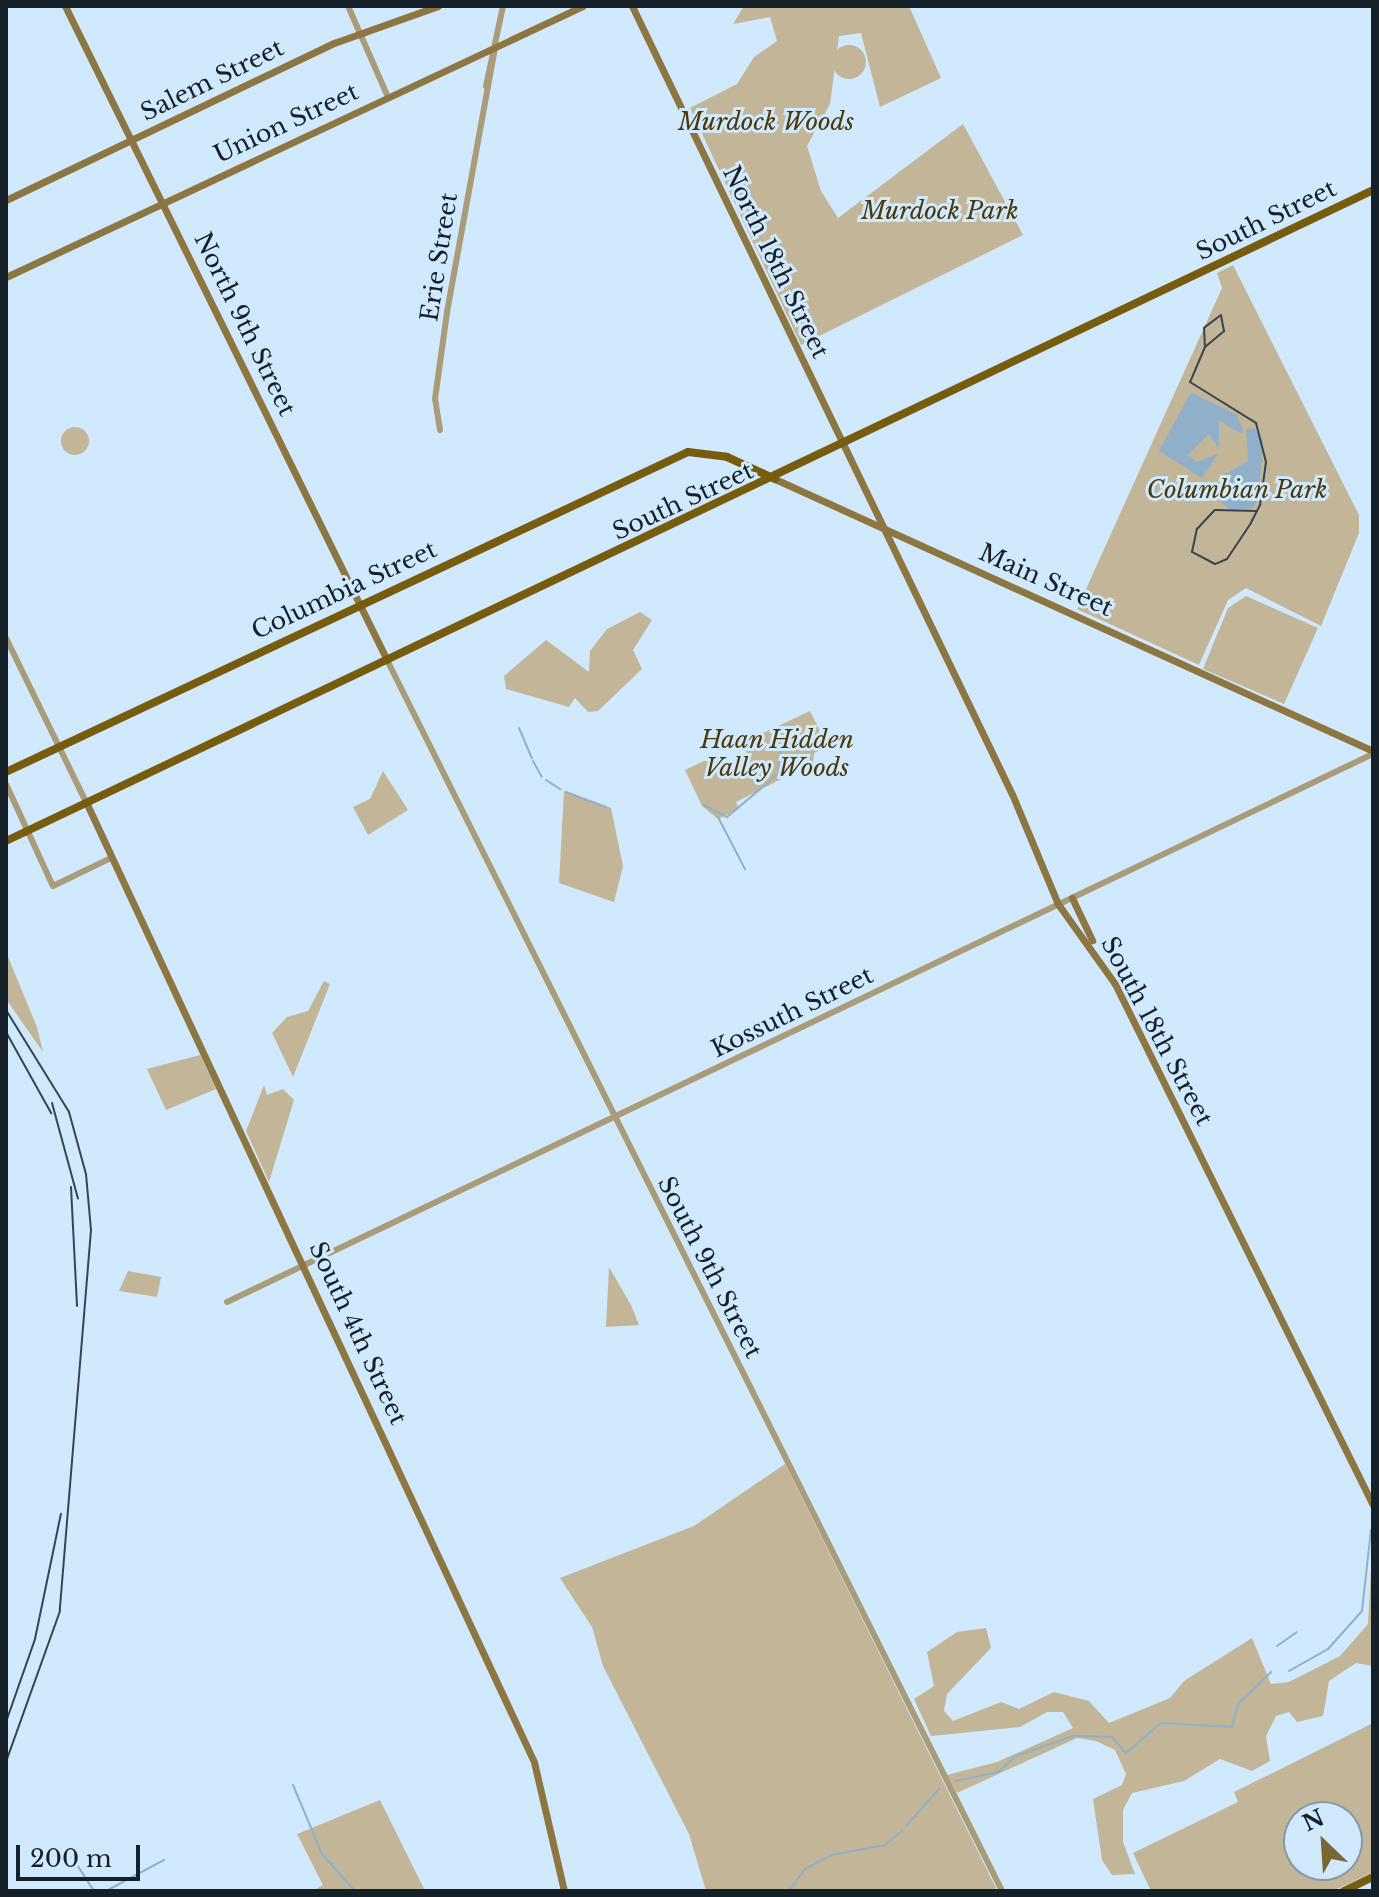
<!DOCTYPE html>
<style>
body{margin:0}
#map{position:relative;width:1379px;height:1897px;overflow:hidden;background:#d1e9fd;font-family:"Libre Baskerville",serif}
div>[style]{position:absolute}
.green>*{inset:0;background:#c2b598}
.round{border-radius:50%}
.water>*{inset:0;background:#90b0ca}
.stream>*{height:2px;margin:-1px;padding:0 1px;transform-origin:1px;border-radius:1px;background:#90b0ca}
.tertiary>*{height:6px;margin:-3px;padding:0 3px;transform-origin:3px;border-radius:3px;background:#aa9b79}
.secondary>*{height:7px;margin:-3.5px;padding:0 3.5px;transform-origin:3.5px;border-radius:3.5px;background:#8d7642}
.primary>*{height:8px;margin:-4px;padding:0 4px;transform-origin:4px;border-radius:4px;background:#775c0e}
.rail>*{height:2px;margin:-1px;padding:0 1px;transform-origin:1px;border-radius:1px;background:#384550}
span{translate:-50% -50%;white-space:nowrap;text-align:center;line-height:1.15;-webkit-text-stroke:6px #d1e9fd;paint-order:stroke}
.street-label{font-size:24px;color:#152029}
.park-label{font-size:24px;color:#4a390b;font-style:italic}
.frame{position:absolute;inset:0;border:8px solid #152029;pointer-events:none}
.north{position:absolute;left:1283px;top:1801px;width:80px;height:80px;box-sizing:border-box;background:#d1e9fd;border:2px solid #8699a8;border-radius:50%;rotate:335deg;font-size:22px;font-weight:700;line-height:32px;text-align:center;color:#152029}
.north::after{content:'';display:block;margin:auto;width:28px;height:36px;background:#7b6736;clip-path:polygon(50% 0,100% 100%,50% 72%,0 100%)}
.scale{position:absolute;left:16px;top:1845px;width:124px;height:36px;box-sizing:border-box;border:4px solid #152029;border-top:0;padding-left:10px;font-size:24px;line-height:28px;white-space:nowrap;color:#152029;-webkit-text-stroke:6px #d1e9fd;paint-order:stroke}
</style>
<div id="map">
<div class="green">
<i style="clip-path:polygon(744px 6px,909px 6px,941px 78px,880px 107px,861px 33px,839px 36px,830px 104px,807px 146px,821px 191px,838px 218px,963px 124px,1023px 235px,801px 345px,690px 108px,737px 84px,754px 57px,777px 41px,770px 17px,733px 24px)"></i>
<i class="round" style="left:832px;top:45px;width:34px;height:34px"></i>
<i style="clip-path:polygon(1233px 265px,1359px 515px,1359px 533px,1321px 626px,1246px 588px,1228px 600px,1199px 665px,1077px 609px,1222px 288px,1217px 273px)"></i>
<i class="round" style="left:61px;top:427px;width:28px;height:28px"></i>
<i style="clip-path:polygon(1246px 596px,1318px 628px,1284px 704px,1203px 669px,1228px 608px)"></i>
<i style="clip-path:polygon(640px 612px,652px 620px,633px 650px,642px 669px,598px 711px,588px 712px,575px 698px,569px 707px,506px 689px,504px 676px,546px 640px,589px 672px,590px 651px,607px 629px)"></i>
<i style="clip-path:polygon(810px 711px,828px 747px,814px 753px,813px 763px,736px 802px,739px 809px,718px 819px,702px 806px,685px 770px,710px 758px,722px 769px,748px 756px,742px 743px)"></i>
<i style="clip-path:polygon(383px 771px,408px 810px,368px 835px,353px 807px,370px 799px)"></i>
<i style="clip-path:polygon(564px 791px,611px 808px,623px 866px,614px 902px,559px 883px)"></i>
<i style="clip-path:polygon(6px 952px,37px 1027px,43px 1052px,6px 999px)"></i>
<i style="clip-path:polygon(324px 981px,330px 984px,293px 1077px,272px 1033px,287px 1017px,308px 1011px)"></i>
<i style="clip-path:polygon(200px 1055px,216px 1089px,166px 1110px,147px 1069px)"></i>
<i style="clip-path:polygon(264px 1085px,267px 1095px,283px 1089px,294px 1100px,269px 1182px,246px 1131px)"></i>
<i style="clip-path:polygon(609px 1267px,631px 1305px,639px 1325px,606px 1327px)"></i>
<i style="clip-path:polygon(128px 1271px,161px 1277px,157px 1297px,119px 1291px)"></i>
<i style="clip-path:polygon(785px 1464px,996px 1888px,991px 1891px,706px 1891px,689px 1834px,603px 1666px,592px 1627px,560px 1578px,694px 1526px)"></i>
<i style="clip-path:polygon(1373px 1535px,1373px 1666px,1356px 1663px,1329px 1681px,1323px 1716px,1297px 1722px,1289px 1712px,1276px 1716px,1266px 1736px,1270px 1761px,1252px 1771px,1220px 1759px,1184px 1781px,1132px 1793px,1123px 1810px,1123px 1842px,1135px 1874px,1112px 1875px,1102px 1860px,1093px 1799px,1122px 1785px,1126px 1774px,1115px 1750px,1096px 1741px,1077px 1738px,957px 1793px,947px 1775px,997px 1762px,1073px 1728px,1063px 1712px,1047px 1712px,1020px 1727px,931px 1736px,914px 1699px,934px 1686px,927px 1652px,957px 1632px,986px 1628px,991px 1648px,947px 1694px,944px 1711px,953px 1721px,1001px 1702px,1019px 1709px,1054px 1692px,1089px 1701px,1109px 1723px,1170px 1698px,1184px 1681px,1252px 1638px,1271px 1684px,1289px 1682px,1340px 1656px,1368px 1624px)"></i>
<i style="clip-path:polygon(evenodd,1373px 1723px,1373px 1872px,1333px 1891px,1151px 1891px,1133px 1853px,1238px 1802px,1234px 1792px,1373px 1723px,1347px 1817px,1347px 1865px,1299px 1865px,1299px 1817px,1347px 1817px)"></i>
<i style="clip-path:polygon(380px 1800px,425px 1891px,313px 1891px,323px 1885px,297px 1834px)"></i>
</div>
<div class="water">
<i style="clip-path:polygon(1191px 392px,1237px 415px,1243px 429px,1242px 434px,1219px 421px,1219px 449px,1209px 434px,1188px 455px,1197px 462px,1218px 454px,1202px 478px,1159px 451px)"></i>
<i style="clip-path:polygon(1254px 428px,1263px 441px,1259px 497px,1253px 508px,1230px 510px,1220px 501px,1225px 474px,1248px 461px,1246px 429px)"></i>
</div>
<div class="stream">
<i style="left:519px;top:728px;width:33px;rotate:67deg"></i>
<i style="left:533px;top:761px;width:18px;rotate:61deg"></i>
<i style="left:546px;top:780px;width:17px;rotate:33deg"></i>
<i style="left:566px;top:792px;width:43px;rotate:20.6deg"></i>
<i style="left:704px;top:805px;width:26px;rotate:28deg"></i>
<i style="left:727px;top:817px;width:67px;rotate:-40.1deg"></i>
<i style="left:778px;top:774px;width:23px;rotate:-83deg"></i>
<i style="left:718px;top:817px;width:59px;rotate:62.6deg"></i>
<i style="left:1277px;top:1646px;width:24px;rotate:-35deg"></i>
<i style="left:1289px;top:1671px;width:45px;rotate:-29.4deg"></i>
<i style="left:1328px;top:1649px;width:51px;rotate:-48.2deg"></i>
<i style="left:1362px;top:1611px;width:82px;rotate:-83.7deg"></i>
<i style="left:956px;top:1781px;width:43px;rotate:-12.1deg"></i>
<i style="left:998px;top:1772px;width:24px;rotate:-42deg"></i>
<i style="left:1016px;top:1756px;width:60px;rotate:-19.3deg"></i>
<i style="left:1073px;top:1736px;width:39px;rotate:1deg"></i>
<i style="left:1112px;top:1737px;width:21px;rotate:49deg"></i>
<i style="left:1126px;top:1753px;width:46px;rotate:-40.6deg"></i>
<i style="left:1161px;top:1723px;width:71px;rotate:3.2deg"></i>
<i style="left:1232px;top:1727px;width:24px;rotate:-75deg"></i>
<i style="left:1238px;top:1704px;width:46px;rotate:-44.1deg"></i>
<i style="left:293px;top:1785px;width:75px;rotate:67.2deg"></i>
<i style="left:322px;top:1854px;width:50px;rotate:48.3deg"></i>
<i style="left:906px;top:1826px;width:50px;rotate:-48.3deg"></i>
<i style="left:72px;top:1857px;width:40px;rotate:57.1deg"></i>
<i style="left:106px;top:1891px;width:66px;rotate:-28.1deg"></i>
<i style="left:789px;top:1891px;width:27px;rotate:-54deg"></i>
<i style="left:805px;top:1869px;width:30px;rotate:-28deg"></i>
<i style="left:831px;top:1855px;width:55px;rotate:-10.5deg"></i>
<i style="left:885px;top:1845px;width:23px;rotate:-40deg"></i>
</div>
<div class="tertiary">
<i style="left:348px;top:6px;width:99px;rotate:66.3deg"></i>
<i style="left:486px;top:86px;width:82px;rotate:-78deg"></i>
<i style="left:440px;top:430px;width:31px;rotate:-99deg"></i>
<i style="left:435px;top:399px;width:88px;rotate:-82.1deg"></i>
<i style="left:447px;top:312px;width:268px;rotate:-79.7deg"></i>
<i style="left:6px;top:638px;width:182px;rotate:64deg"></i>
<i style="left:387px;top:660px;width:1376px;rotate:63.45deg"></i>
<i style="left:6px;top:784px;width:112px;rotate:65.3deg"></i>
<i style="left:53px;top:886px;width:64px;rotate:-25.8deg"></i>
<i style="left:227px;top:1302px;width:1270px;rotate:-25.56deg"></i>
</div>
<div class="secondary">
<i style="left:65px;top:6px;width:729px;rotate:63.79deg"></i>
<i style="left:632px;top:6px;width:875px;rotate:64.26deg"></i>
<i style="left:1012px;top:794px;width:119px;rotate:67.3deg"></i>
<i style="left:1058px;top:904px;width:98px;rotate:54.5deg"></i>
<i style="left:1115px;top:984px;width:581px;rotate:63.66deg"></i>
<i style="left:6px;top:200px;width:364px;rotate:-25.6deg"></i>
<i style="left:334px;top:43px;width:110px;rotate:-19.6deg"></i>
<i style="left:6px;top:277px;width:637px;rotate:-25.16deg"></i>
<i style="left:775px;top:479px;width:657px;rotate:24.46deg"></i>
<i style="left:86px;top:802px;width:1059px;rotate:64.98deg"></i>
<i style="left:534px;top:1762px;width:132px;rotate:76.9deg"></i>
<i style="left:1072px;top:898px;width:47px;rotate:64.5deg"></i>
</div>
<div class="primary">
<i style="left:6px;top:772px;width:753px;rotate:-25.14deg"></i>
<i style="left:688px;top:452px;width:39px;rotate:7deg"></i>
<i style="left:727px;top:457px;width:53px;rotate:24.6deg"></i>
<i style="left:6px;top:841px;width:1514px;rotate:-25.46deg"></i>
<i style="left:1344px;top:1891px;width:32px;rotate:-26deg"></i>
</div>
<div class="rail">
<i style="left:1205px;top:347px;width:25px;rotate:-40deg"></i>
<i style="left:1224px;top:331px;width:16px;rotate:-101deg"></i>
<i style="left:1221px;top:315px;width:21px;rotate:143deg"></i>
<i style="left:1204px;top:328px;width:19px;rotate:87deg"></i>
<i style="left:1205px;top:347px;width:38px;rotate:113deg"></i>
<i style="left:1190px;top:382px;width:78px;rotate:31.8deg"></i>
<i style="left:1256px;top:423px;width:40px;rotate:75.6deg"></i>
<i style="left:1266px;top:462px;width:43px;rotate:97.9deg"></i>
<i style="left:1260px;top:505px;width:20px;rotate:117deg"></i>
<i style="left:1251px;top:523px;width:43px;rotate:123.7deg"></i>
<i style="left:1227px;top:559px;width:13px;rotate:157deg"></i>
<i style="left:1215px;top:564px;width:26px;rotate:-152deg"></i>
<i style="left:1192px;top:552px;width:24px;rotate:-78deg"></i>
<i style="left:1197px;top:529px;width:26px;rotate:-47deg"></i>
<i style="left:1215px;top:510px;width:42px;rotate:1.4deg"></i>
<i style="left:6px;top:1010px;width:120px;rotate:58.3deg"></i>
<i style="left:69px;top:1112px;width:64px;rotate:74.7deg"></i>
<i style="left:86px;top:1174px;width:56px;rotate:84.9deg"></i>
<i style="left:91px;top:1230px;width:382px;rotate:94.7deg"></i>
<i style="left:60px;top:1611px;width:160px;rotate:109.7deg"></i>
<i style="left:6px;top:1032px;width:93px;rotate:60.9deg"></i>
<i style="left:52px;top:1103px;width:99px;rotate:74.8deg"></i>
<i style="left:71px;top:1187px;width:119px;rotate:87.1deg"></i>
<i style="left:6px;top:1722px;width:88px;rotate:-70.7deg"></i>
<i style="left:35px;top:1639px;width:128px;rotate:-78.3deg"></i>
</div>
<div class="street-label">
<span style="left:212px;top:80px;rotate:-26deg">Salem Street</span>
<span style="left:286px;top:123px;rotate:-25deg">Union Street</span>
<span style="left:1266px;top:220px;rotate:-26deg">South Street</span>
<span style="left:439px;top:257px;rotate:-81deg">Erie Street</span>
<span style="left:776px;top:262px;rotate:64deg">North 18th Street</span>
<span style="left:245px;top:324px;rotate:64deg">North 9th Street</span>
<span style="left:683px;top:501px;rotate:-25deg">South Street</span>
<span style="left:1046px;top:580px;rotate:24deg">Main Street</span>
<span style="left:344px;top:590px;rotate:-25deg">Columbia Street</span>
<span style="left:792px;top:1012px;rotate:-26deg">Kossuth Street</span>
<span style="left:1157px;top:1031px;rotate:62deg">South 18th Street</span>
<span style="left:710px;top:1267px;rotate:63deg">South 9th Street</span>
<span style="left:358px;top:1333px;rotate:65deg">South 4th Street</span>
</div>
<div class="park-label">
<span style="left:766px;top:122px">Murdock Woods</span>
<span style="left:940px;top:211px">Murdock Park</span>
<span style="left:1237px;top:490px">Columbian Park</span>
<span style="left:777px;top:754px">Haan Hidden<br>Valley Woods</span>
</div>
<div class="frame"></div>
<div class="north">N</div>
<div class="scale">200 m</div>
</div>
